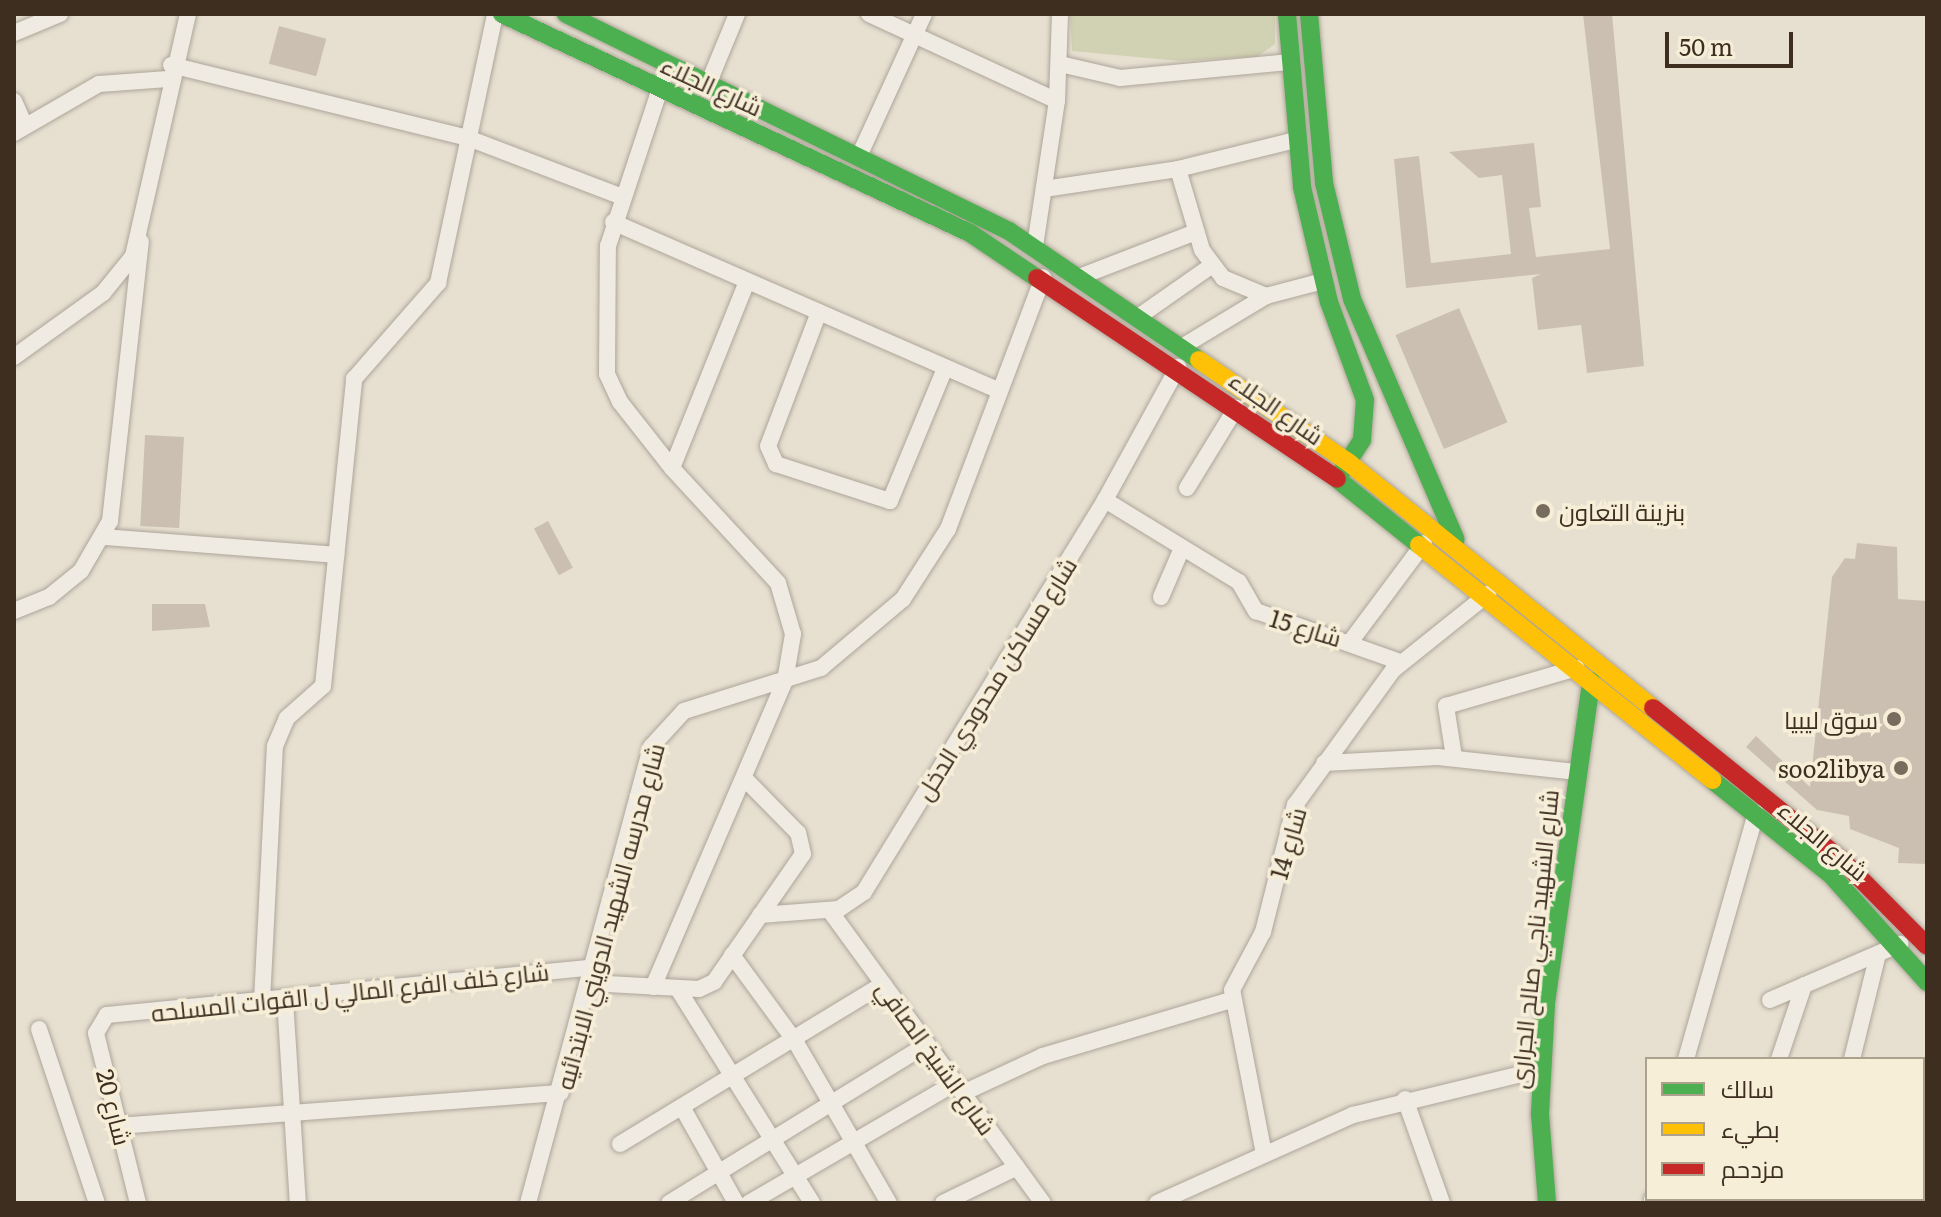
<!DOCTYPE html>
<meta charset="utf-8">
<style>
body{margin:0}
#map{position:relative;width:1941px;height:1217px;overflow:hidden;background:#e7e0d1;font-family:Literata,Cairo,serif}
div>[style]{position:absolute}
.cemetery>*{inset:0;background:#d1d1b3}
.building>*{inset:0;background:#cbbfb2;transform-origin:0 0}
.roads{filter:drop-shadow(0 0 2px #ada599) drop-shadow(0 0 2px #ada599)}
.street>*{height:16px;margin:-8px;padding:0 8px;transform-origin:8px;border-radius:8px;background:#efebe3}
.fast>*{height:18px;margin:-9px;padding:0 9px;transform-origin:9px;border-radius:9px;background:#4caf50}
.slow>*{height:18px;margin:-9px;padding:0 9px;transform-origin:9px;border-radius:9px;background:#ffc107}
.jam>*{height:18px;margin:-9px;padding:0 9px;transform-origin:9px;border-radius:9px;background:#c62828}
.dots>*{width:22px;height:22px;translate:-50% -50%;box-sizing:border-box;border:4px solid #f7eed8;border-radius:50%}
span{translate:-50% -50%;white-space:nowrap;text-align:center;line-height:1.15;-webkit-text-stroke:7px #f7eed8;paint-order:stroke}
.street-label{font-size:24px;color:#3d2e20}
.poi-label{font-size:24px;color:#3d2e20}
.left{translate:0 -50%;text-align:left}
.right{translate:-100% -50%;text-align:right}
.frame{position:absolute;inset:0;border:16px solid #3d2e20;pointer-events:none}
.legend{position:absolute;left:1645px;top:1057px;width:280px;height:144px;box-sizing:border-box;background:#f7eed8;border:2px solid #ada18e;margin:0;padding:10px 14px;list-style:none;font-size:24px;color:#3d2e20}
.legend li{display:flex;align-items:center;gap:16px;height:40px}
.legend b{width:40px;border:2px solid #ada18e}
.scale{position:absolute;left:1665px;top:32px;width:128px;height:36px;box-sizing:border-box;border:4px solid #3d2e20;border-top:0;padding-left:10px;font-size:24px;line-height:28px;white-space:nowrap;color:#3d2e20;-webkit-text-stroke:6px #f7eed8;paint-order:stroke}
</style>
<div id="map">
<div class="cemetery">
<i style="clip-path:polygon(1070px 14px,1275px 14px,1275px 44px,1257px 57px,1180px 61px,1072px 51px)"></i>
</div>
<div class="building">
<i style="clip-path:polygon(1583px 14px,1612px 14px,1644px 366px,1587px 373px,1581px 325px,1538px 330px,1532px 278px,1541px 274px,1406px 288px,1394px 159px,1419px 156px,1431px 263px,1511px 254px,1502px 175px,1479px 178px,1449px 152px,1534px 143px,1541px 207px,1529px 208px,1536px 257px,1610px 249px)"></i>
<i style="left:279px;top:26px;width:49px;height:39px;rotate:15deg"></i>
<i style="left:1459px;top:308px;width:124px;height:69px;rotate:67deg"></i>
<i style="left:145px;top:435px;width:39px;height:91px;rotate:3deg"></i>
<i style="left:548px;top:521px;width:53px;height:16px;rotate:62deg"></i>
<i style="clip-path:polygon(1857px 543px,1897px 547px,1898px 599px,1927px 601px,1927px 864px,1898px 863px,1899px 848px,1850px 829px,1849px 816px,1817px 810px,1746px 747px,1756px 736px,1810px 787px,1832px 577px,1845px 558px,1855px 559px)"></i>
<i style="clip-path:polygon(152px 604px,205px 604px,210px 627px,152px 631px)"></i>
</div>
<div class="roads">
<div class="street">
<i style="left:869px;top:14px;width:207px;rotate:24.8deg"></i>
<i style="left:14px;top:33px;width:50px;rotate:-22.4deg"></i>
<i style="left:1060px;top:64px;width:62px;rotate:13.1deg"></i>
<i style="left:1120px;top:78px;width:169px;rotate:-5.4deg"></i>
<i style="left:171px;top:65px;width:306px;rotate:13.8deg"></i>
<i style="left:468px;top:138px;width:163px;rotate:20.9deg"></i>
<i style="left:709px;top:82px;width:74px;rotate:-67.6deg"></i>
<i style="left:14px;top:101px;width:27px;rotate:66deg"></i>
<i style="left:14px;top:133px;width:98px;rotate:-30deg"></i>
<i style="left:99px;top:84px;width:69px;rotate:-4.1deg"></i>
<i style="left:860px;top:154px;width:154px;rotate:-65.4deg"></i>
<i style="left:1178px;top:169px;width:84px;rotate:73.5deg"></i>
<i style="left:1202px;top:250px;width:35px;rotate:53deg"></i>
<i style="left:1223px;top:278px;width:47px;rotate:22.7deg"></i>
<i style="left:1266px;top:296px;width:59px;rotate:-14.7deg"></i>
<i style="left:1044px;top:189px;width:135px;rotate:-8.5deg"></i>
<i style="left:1178px;top:169px;width:121px;rotate:-13.9deg"></i>
<i style="left:613px;top:222px;width:422px;rotate:23.6deg"></i>
<i style="left:1035px;top:246px;width:147px;rotate:-81.4deg"></i>
<i style="left:1057px;top:101px;width:87px;rotate:-88deg"></i>
<i style="left:1082px;top:276px;width:122px;rotate:-21.1deg"></i>
<i style="left:819px;top:312px;width:143px;rotate:110.8deg"></i>
<i style="left:768px;top:446px;width:20px;rotate:66deg"></i>
<i style="left:776px;top:464px;width:120px;rotate:18deg"></i>
<i style="left:890px;top:501px;width:144px;rotate:-67.5deg"></i>
<i style="left:1141px;top:315px;width:85px;rotate:-35deg"></i>
<i style="left:1185px;top:345px;width:95px;rotate:-31.2deg"></i>
<i style="left:14px;top:357px;width:110px;rotate:-35.7deg"></i>
<i style="left:103px;top:293px;width:48px;rotate:-51deg"></i>
<i style="left:133px;top:256px;width:248px;rotate:-77.2deg"></i>
<i style="left:672px;top:468px;width:201px;rotate:-68.1deg"></i>
<i style="left:1187px;top:488px;width:94px;rotate:-58.5deg"></i>
<i style="left:1105px;top:500px;width:157px;rotate:31.5deg"></i>
<i style="left:1239px;top:582px;width:34px;rotate:60deg"></i>
<i style="left:1256px;top:611px;width:153px;rotate:19.5deg"></i>
<i style="left:104px;top:537px;width:233px;rotate:4.4deg"></i>
<i style="left:1161px;top:597px;width:53px;rotate:-66.8deg"></i>
<i style="left:14px;top:611px;width:38px;rotate:-22deg"></i>
<i style="left:49px;top:597px;width:41px;rotate:-39.1deg"></i>
<i style="left:81px;top:571px;width:58px;rotate:-59.9deg"></i>
<i style="left:110px;top:521px;width:281px;rotate:-83.7deg"></i>
<i style="left:1351px;top:641px;width:122px;rotate:-53.3deg"></i>
<i style="left:1454px;top:757px;width:52px;rotate:-98.9deg"></i>
<i style="left:1446px;top:706px;width:136px;rotate:-16.2deg"></i>
<i style="left:1324px;top:763px;width:114px;rotate:-3deg"></i>
<i style="left:1438px;top:757px;width:138px;rotate:6.2deg"></i>
<i style="left:830px;top:911px;width:361px;rotate:53.9deg"></i>
<i style="left:760px;top:915px;width:79px;rotate:-4.3deg"></i>
<i style="left:839px;top:909px;width:30px;rotate:-34deg"></i>
<i style="left:864px;top:892px;width:460px;rotate:-58.4deg"></i>
<i style="left:1105px;top:500px;width:152px;rotate:-61.2deg"></i>
<i style="left:732px;top:955px;width:107px;rotate:53.8deg"></i>
<i style="left:795px;top:1041px;width:187px;rotate:59.9deg"></i>
<i style="left:589px;top:983px;width:110px;rotate:3.1deg"></i>
<i style="left:699px;top:989px;width:17px;rotate:-25deg"></i>
<i style="left:714px;top:982px;width:156px;rotate:-55.2deg"></i>
<i style="left:803px;top:854px;width:22px;rotate:-103deg"></i>
<i style="left:798px;top:833px;width:74px;rotate:-134.5deg"></i>
<i style="left:653px;top:987px;width:333px;rotate:-66.7deg"></i>
<i style="left:785px;top:681px;width:48px;rotate:-80.3deg"></i>
<i style="left:793px;top:634px;width:53px;rotate:-106.4deg"></i>
<i style="left:778px;top:583px;width:156px;rotate:-132.7deg"></i>
<i style="left:672px;top:468px;width:84px;rotate:-128.2deg"></i>
<i style="left:620px;top:402px;width:31px;rotate:-115deg"></i>
<i style="left:607px;top:374px;width:128px;rotate:-89.6deg"></i>
<i style="left:608px;top:246px;width:175px;rotate:-71.7deg"></i>
<i style="left:678px;top:989px;width:252px;rotate:57.9deg"></i>
<i style="left:285px;top:999px;width:204px;rotate:86.4deg"></i>
<i style="left:1770px;top:1000px;width:142px;rotate:-23.3deg"></i>
<i style="left:262px;top:1001px;width:255px;rotate:-87.1deg"></i>
<i style="left:275px;top:746px;width:30px;rotate:-67deg"></i>
<i style="left:287px;top:718px;width:48px;rotate:-41.6deg"></i>
<i style="left:323px;top:686px;width:309px;rotate:-84.2deg"></i>
<i style="left:354px;top:379px;width:128px;rotate:-48.8deg"></i>
<i style="left:438px;top:283px;width:275px;rotate:-78deg"></i>
<i style="left:39px;top:1029px;width:183px;rotate:71.6deg"></i>
<i style="left:1686px;top:1059px;width:256px;rotate:-74.1deg"></i>
<i style="left:1779px;top:1059px;width:78px;rotate:-71.3deg"></i>
<i style="left:1852px;top:1059px;width:108px;rotate:-76.1deg"></i>
<i style="left:963px;top:1093px;width:88px;rotate:-24.8deg"></i>
<i style="left:1043px;top:1056px;width:196px;rotate:-16.6deg"></i>
<i style="left:1405px;top:1099px;width:110px;rotate:70.4deg"></i>
<i style="left:682px;top:1107px;width:110px;rotate:60.6deg"></i>
<i style="left:119px;top:1126px;width:443px;rotate:-4.3deg"></i>
<i style="left:620px;top:1144px;width:308px;rotate:-31.3deg"></i>
<i style="left:1264px;top:1154px;width:167px;rotate:-101deg"></i>
<i style="left:1232px;top:990px;width:66px;rotate:-61.9deg"></i>
<i style="left:1263px;top:932px;width:131px;rotate:-75.9deg"></i>
<i style="left:1295px;top:805px;width:167px;rotate:-54deg"></i>
<i style="left:1393px;top:670px;width:122px;rotate:-38.7deg"></i>
<i style="left:1652px;top:1199px;width:4px;rotate:76deg"></i>
<i style="left:1789px;top:1199px;width:4px;rotate:63deg"></i>
<i style="left:1870px;top:1199px;width:4px;rotate:76deg"></i>
<i style="left:1731px;top:1201px;width:5px;rotate:-22deg"></i>
<i style="left:138px;top:1203px;width:175px;rotate:-103.9deg"></i>
<i style="left:96px;top:1033px;width:21px;rotate:-59deg"></i>
<i style="left:107px;top:1015px;width:488px;rotate:-5.6deg"></i>
<i style="left:528px;top:1203px;width:472px;rotate:-74.9deg"></i>
<i style="left:651px;top:747px;width:49px;rotate:-47.5deg"></i>
<i style="left:684px;top:711px;width:144px;rotate:-17.4deg"></i>
<i style="left:821px;top:668px;width:107px;rotate:-40.1deg"></i>
<i style="left:903px;top:599px;width:83px;rotate:-57.3deg"></i>
<i style="left:948px;top:529px;width:269px;rotate:-69.3deg"></i>
<i style="left:669px;top:1203px;width:303px;rotate:-31.6deg"></i>
<i style="left:749px;top:1203px;width:238px;rotate:-30.2deg"></i>
<i style="left:943px;top:1203px;width:82px;rotate:-25.9deg"></i>
<i style="left:1157px;top:1203px;width:215px;rotate:-24.2deg"></i>
<i style="left:1353px;top:1115px;width:194px;rotate:-13.7deg"></i>
</div>
<div class="fast">
<i style="left:502px;top:14px;width:517px;rotate:25.08deg"></i>
<i style="left:970px;top:233px;width:81px;rotate:33.9deg"></i>
<i style="left:566px;top:14px;width:493px;rotate:26.1deg"></i>
<i style="left:1009px;top:231px;width:230px;rotate:34.2deg"></i>
<i style="left:1287px;top:14px;width:174px;rotate:85deg"></i>
<i style="left:1302px;top:187px;width:118px;rotate:76.8deg"></i>
<i style="left:1329px;top:302px;width:104px;rotate:69.8deg"></i>
<i style="left:1365px;top:400px;width:40px;rotate:94.3deg"></i>
<i style="left:1362px;top:440px;width:46px;rotate:122.7deg"></i>
<i style="left:1337px;top:479px;width:105px;rotate:38.8deg"></i>
<i style="left:1309px;top:14px;width:170px;rotate:84.9deg"></i>
<i style="left:1324px;top:183px;width:119px;rotate:76.4deg"></i>
<i style="left:1352px;top:299px;width:262px;rotate:66.7deg"></i>
<i style="left:1712px;top:780px;width:152px;rotate:38.6deg"></i>
<i style="left:1831px;top:875px;width:144px;rotate:48.1deg"></i>
<i style="left:1547px;top:1203px;width:89px;rotate:-94.5deg"></i>
<i style="left:1540px;top:1114px;width:111px;rotate:-86.9deg"></i>
<i style="left:1546px;top:1003px;width:325px;rotate:-82deg"></i>
</div>
<div class="slow">
<i style="left:1199px;top:360px;width:181px;rotate:34.4deg"></i>
<i style="left:1348px;top:462px;width:392px;rotate:38.9deg"></i>
<i style="left:1419px;top:545px;width:376px;rotate:38.7deg"></i>
</div>
<div class="jam">
<i style="left:1037px;top:278px;width:361px;rotate:33.8deg"></i>
<i style="left:1653px;top:708px;width:241px;rotate:38.8deg"></i>
<i style="left:1841px;top:859px;width:122px;rotate:45.3deg"></i>
</div>
</div>
<div class="dots">
<i style="left:1543px;top:511px;background:#786c5e"></i>
<i style="left:1894px;top:719px;background:#786c5e"></i>
<i style="left:1901px;top:768px;background:#786c5e"></i>
</div>
<div class="street-label">
<span style="left:712px;top:85px;rotate:25deg">شارع الجلاء</span>
<span style="left:1277px;top:407px;rotate:35deg">شارع الجلاء</span>
<span style="left:1306px;top:627px;rotate:17deg">شارع 15</span>
<span style="left:995px;top:678px;rotate:-58deg">شارع مساكن محدودي الدخل</span>
<span style="left:1824px;top:840px;rotate:40deg">شارع الجلاء</span>
<span style="left:1287px;top:843px;rotate:-74deg">شارع 14</span>
<span style="left:609px;top:916px;rotate:-75deg">شارع مدرسه الشهيد الدويني الابتدائيه</span>
<span style="left:1533px;top:939px;rotate:-84deg">شارع الشهيد ناجي صالح الجرارى</span>
<span style="left:350px;top:991px;rotate:-6deg">شارع خلف الفرع المالي ل القوات المسلحه</span>
<span style="left:937px;top:1057px;rotate:54deg">شارع الشيخ الصافي</span>
<span style="left:115px;top:1107px;rotate:76deg">شارع 20</span>
</div>
<div class="poi-label">
<span class="left" style="left:1559px;top:511px">بنزينة التعاون</span>
<span class="right" style="left:1878px;top:719px">سوق ليبيا</span>
<span class="right" style="left:1885px;top:768px">soo2libya</span>
</div>
<div class="frame"></div>
<ul class="legend">
<li><b style="height:10px;background:#4caf50"></b>سالك</li>
<li><b style="height:10px;background:#ffc107"></b>بطيء</li>
<li><b style="height:10px;background:#c62828"></b>مزدحم</li>
</ul>
<div class="scale">50 m</div>
</div>
